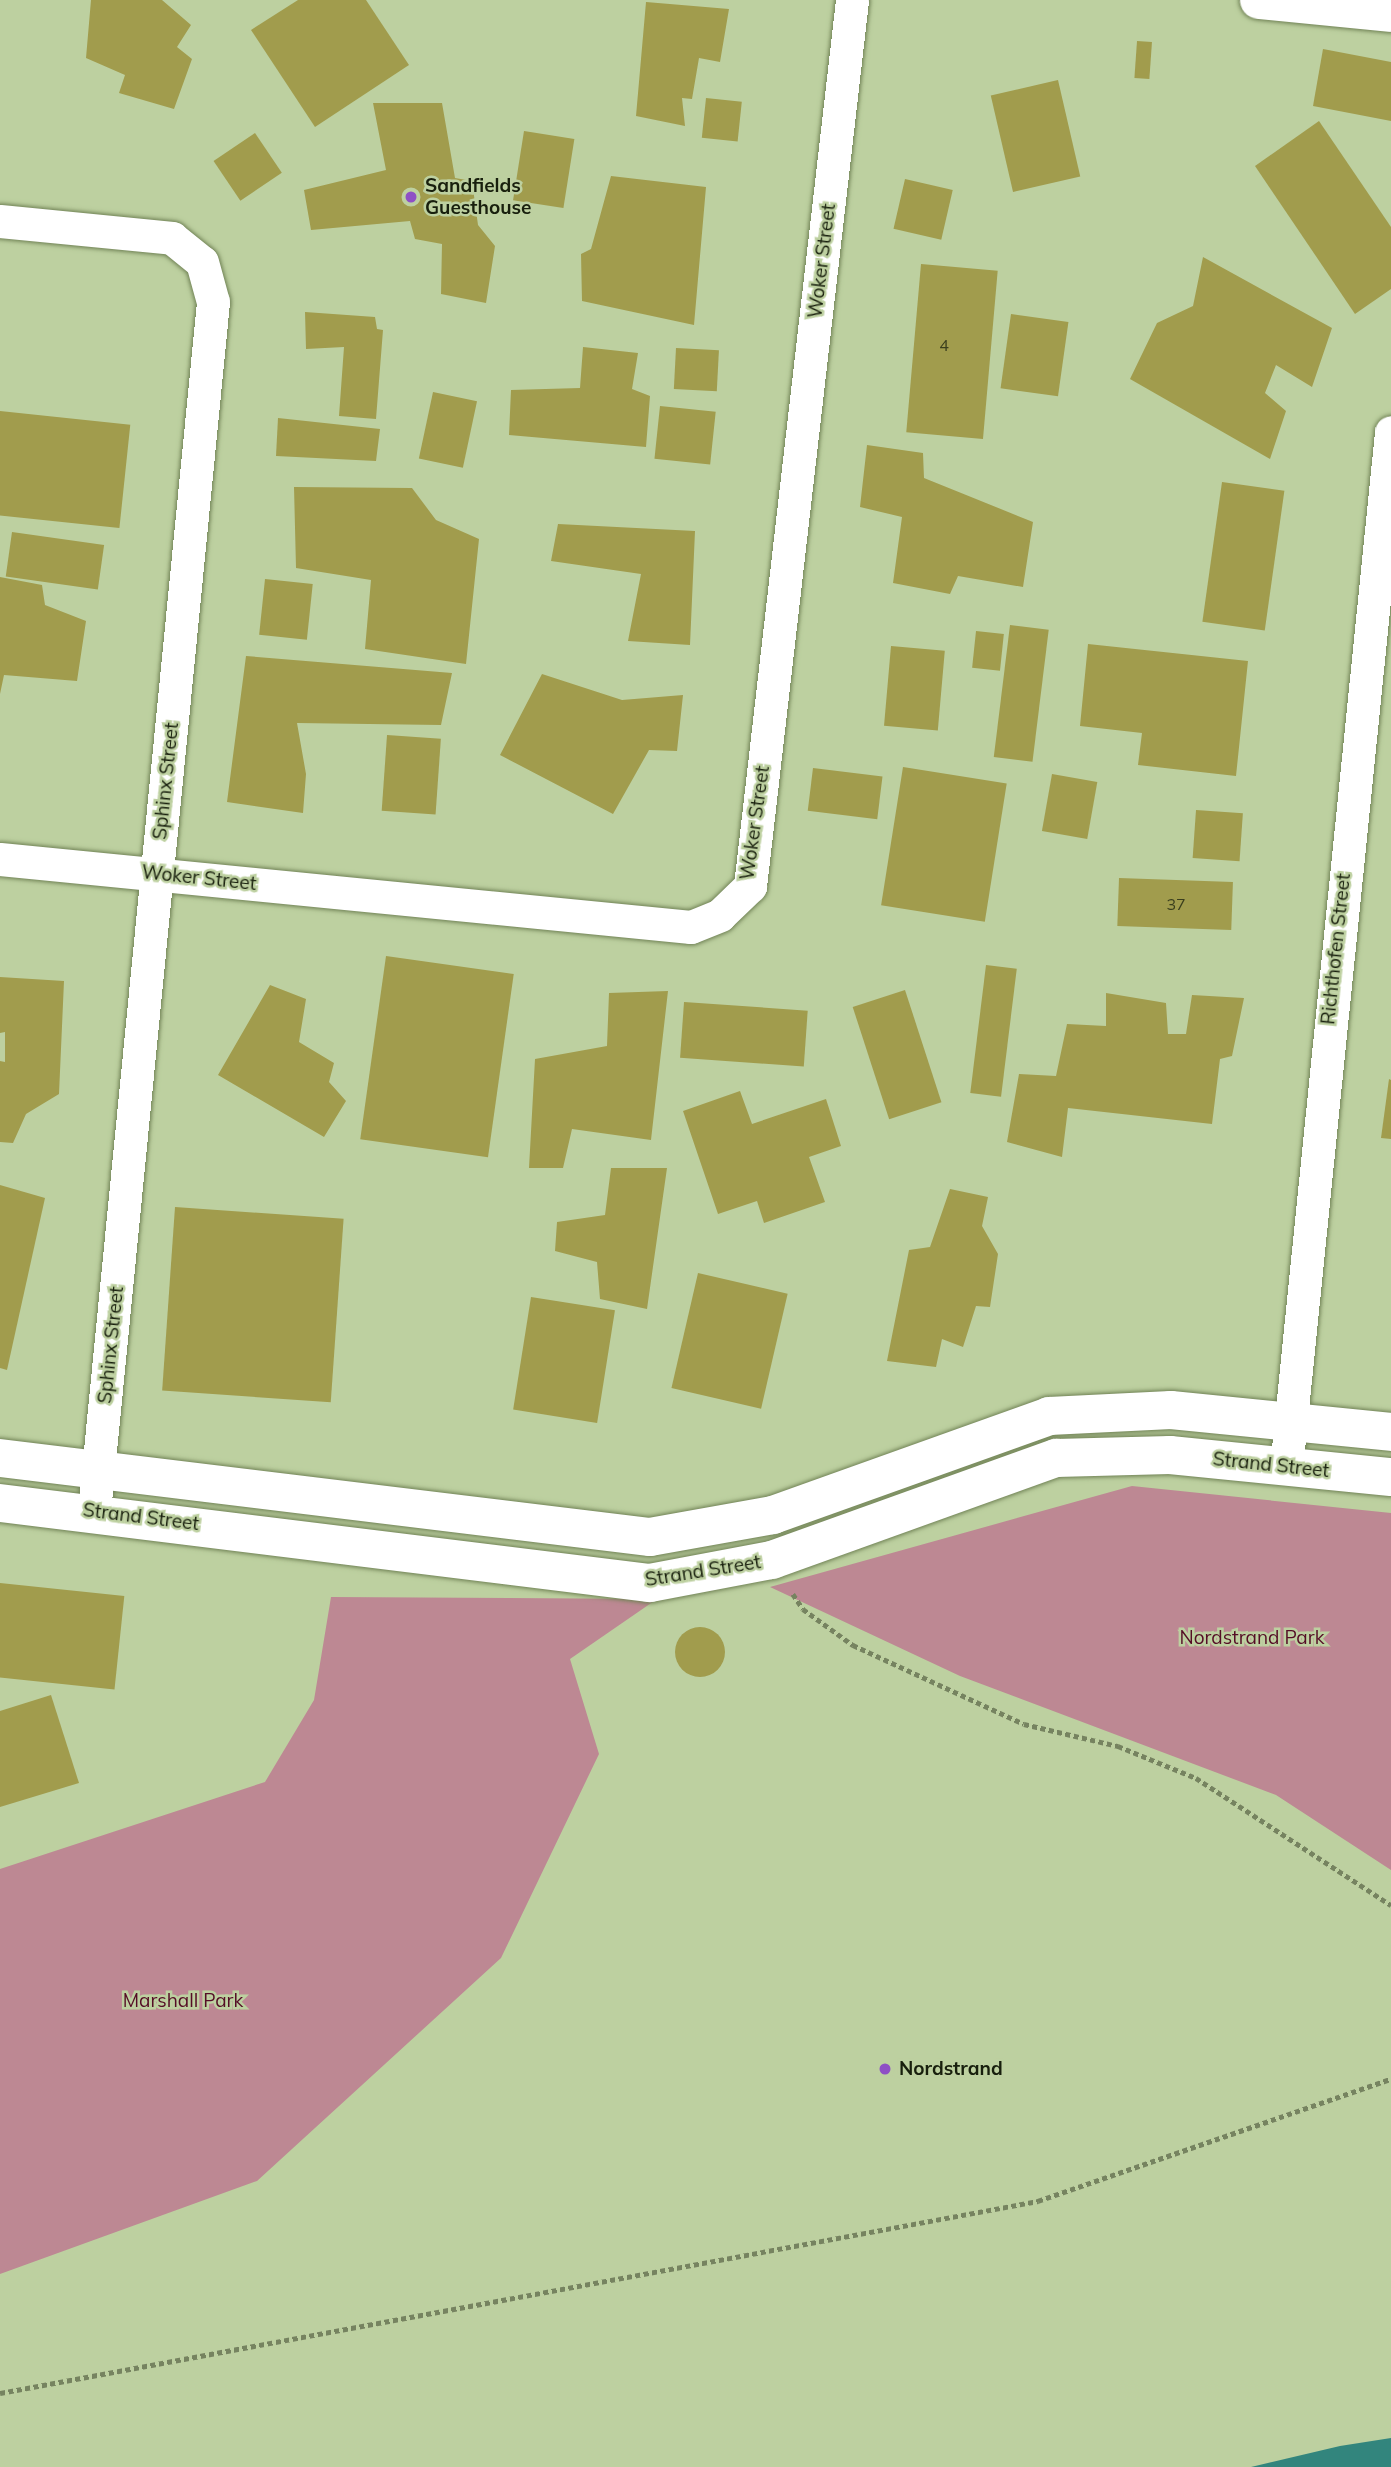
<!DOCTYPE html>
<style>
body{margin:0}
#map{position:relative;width:1391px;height:2467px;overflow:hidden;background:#bdd0a0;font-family:Mulish,sans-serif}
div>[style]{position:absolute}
.green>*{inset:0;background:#bd8893}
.water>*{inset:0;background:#32857d}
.building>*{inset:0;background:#a19c4d;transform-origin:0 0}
.round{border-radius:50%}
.path>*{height:4.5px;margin-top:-2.25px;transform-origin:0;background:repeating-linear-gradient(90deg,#768360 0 5px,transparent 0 8.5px)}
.roads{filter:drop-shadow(0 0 2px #718356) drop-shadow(0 0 2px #718356)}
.minor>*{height:33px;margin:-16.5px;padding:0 16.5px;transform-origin:16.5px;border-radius:16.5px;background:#fff}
.tertiary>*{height:38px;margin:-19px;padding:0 19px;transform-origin:19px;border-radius:19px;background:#fff}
.dots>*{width:19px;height:19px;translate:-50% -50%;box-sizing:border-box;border:4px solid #bdd0a0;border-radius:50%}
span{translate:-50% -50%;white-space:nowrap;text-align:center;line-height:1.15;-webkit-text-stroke:5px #bdd0a0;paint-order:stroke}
.number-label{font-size:16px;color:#3a3e1d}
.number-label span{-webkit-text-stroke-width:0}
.poi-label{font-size:19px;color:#181f0d;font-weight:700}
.left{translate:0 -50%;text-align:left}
.street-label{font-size:19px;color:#181f0d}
.park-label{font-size:19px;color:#550d26}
</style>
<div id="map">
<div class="green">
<i style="clip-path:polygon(1132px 1486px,1391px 1513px,1391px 1870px,1276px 1795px,960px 1676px,770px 1587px)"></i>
<i style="clip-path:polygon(331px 1597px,657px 1599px,570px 1659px,599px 1754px,501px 1958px,257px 2181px,0 2274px,0 1869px,265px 1782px,314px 1700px)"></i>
</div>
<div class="water">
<i style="clip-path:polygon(1391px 2438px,1391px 2467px,1251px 2467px,1340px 2446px)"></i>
</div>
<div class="building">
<i style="clip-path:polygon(91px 0,162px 0,191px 25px,177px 47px,192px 59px,174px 109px,119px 93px,125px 75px,86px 58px)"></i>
<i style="clip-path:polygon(298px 0,366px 0,409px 65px,315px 127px,251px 30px)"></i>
<i style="clip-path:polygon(646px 2px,729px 9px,720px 62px,699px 58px,692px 99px,682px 98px,685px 126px,636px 116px)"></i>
<i style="left:1137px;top:41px;width:15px;height:37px;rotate:4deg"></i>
<i style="clip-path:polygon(1323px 49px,1391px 62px,1391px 121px,1313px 106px)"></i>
<i style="left:1058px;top:80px;width:99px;height:69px;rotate:77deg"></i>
<i style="left:706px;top:98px;width:36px;height:40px;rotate:6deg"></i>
<i style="clip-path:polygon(373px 103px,442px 103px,455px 178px,472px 181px,478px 225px,495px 246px,486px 303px,441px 294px,442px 244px,415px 239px,410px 221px,311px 230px,304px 190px,386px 170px)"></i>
<i style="clip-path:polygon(1319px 121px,1391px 227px,1391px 289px,1355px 314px,1255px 166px)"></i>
<i style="left:524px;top:131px;width:51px;height:70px;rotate:9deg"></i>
<i style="left:255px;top:133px;width:48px;height:50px;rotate:56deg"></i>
<i style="clip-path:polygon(611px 176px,706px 187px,694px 325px,582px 301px,581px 254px,591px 249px)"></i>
<i style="left:905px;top:179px;width:49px;height:51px;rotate:13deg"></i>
<i style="clip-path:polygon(1203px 257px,1332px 328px,1312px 387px,1276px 365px,1265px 393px,1286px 411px,1270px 459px,1130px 379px,1157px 323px,1193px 306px)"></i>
<i style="left:921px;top:264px;width:77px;height:169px;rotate:5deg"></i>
<i style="clip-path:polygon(305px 312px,375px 317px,377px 329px,383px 330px,376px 419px,339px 416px,344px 347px,306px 349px)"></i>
<i style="left:1011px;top:314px;width:58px;height:75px;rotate:8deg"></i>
<i style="clip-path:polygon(583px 347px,638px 353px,632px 389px,650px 396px,646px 447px,509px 435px,511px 390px,580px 388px)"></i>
<i style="left:676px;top:348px;width:43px;height:41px;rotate:3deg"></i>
<i style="left:433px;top:392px;width:45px;height:68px;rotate:12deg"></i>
<i style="left:660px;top:406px;width:56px;height:53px;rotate:6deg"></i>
<i style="left:0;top:411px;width:131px;height:104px;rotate:6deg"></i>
<i style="clip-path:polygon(278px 418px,380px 429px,376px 461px,276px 456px)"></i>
<i style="clip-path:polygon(867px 445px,923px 453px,924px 478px,1033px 522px,1023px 587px,958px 576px,950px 594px,893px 583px,902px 517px,860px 507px)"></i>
<i style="left:1222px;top:482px;width:63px;height:141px;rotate:8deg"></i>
<i style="clip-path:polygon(294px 487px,412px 488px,436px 520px,479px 539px,466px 664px,365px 649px,371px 580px,296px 568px)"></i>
<i style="clip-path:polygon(558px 524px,695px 531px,690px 645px,628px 641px,641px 574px,551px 561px)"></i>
<i style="left:12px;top:532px;width:93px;height:45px;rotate:8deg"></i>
<i style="clip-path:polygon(0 577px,42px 585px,45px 605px,86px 621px,77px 681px,4px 675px,0 694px)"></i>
<i style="left:265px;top:579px;width:48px;height:56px;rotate:6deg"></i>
<i style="left:1010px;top:625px;width:39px;height:133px;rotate:7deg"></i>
<i style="left:976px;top:631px;width:28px;height:37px;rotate:6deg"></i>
<i style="clip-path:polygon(1088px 644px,1248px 661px,1236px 776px,1138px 765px,1142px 733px,1080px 726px)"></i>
<i style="left:891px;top:646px;width:54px;height:80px;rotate:5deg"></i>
<i style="clip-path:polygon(246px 656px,452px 673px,441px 725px,297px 723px,306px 774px,303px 813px,227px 802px)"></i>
<i style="clip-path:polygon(542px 674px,622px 700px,683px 695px,677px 751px,649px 750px,613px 814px,500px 755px)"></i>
<i style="left:387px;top:735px;width:54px;height:76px;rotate:4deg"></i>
<i style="left:903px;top:767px;width:105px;height:140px;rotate:9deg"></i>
<i style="left:813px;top:768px;width:70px;height:43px;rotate:7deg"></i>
<i style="left:1052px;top:774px;width:46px;height:58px;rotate:10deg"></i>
<i style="left:1196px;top:810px;width:47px;height:48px;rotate:4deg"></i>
<i style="left:1119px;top:878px;width:114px;height:48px;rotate:2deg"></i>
<i style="left:386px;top:956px;width:129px;height:185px;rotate:8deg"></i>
<i style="left:986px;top:965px;width:31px;height:129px;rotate:7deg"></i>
<i style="clip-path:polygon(0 977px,64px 981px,59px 1094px,26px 1114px,13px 1143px,0 1142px,0 1061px,5px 1062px,5px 1032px,0 1033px)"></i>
<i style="clip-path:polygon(270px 985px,306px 999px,299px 1042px,334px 1063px,329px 1082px,346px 1101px,324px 1137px,218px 1075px)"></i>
<i style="left:905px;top:990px;width:118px;height:55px;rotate:72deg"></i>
<i style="clip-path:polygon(668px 991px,651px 1140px,572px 1129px,563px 1168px,529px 1168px,535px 1059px,607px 1046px,609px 993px)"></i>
<i style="clip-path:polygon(1106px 993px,1166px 1003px,1168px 1034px,1186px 1034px,1192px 995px,1244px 998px,1232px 1056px,1220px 1059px,1212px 1124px,1068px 1108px,1062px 1157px,1007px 1142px,1019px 1074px,1056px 1076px,1067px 1024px,1106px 1026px)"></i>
<i style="left:684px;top:1002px;width:124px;height:56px;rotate:4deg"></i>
<i style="clip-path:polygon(1389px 1079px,1391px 1080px,1391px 1139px,1381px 1138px)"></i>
<i style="clip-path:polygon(740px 1091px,752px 1124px,826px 1099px,841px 1146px,809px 1157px,825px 1202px,764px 1223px,757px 1201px,718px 1214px,683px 1111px)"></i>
<i style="clip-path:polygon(611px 1168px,667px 1168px,647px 1309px,600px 1299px,597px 1262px,555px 1251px,557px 1222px,605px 1215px)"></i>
<i style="clip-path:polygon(0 1185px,45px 1198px,7px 1370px,0 1368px)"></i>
<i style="clip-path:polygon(950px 1189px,988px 1197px,982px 1226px,998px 1254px,990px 1307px,976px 1306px,963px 1347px,942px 1339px,936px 1367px,887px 1361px,909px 1250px,930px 1247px)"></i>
<i style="left:175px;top:1207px;width:169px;height:184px;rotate:4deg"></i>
<i style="left:698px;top:1273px;width:92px;height:118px;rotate:13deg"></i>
<i style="left:531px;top:1297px;width:85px;height:114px;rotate:9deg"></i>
<i style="left:0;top:1583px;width:125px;height:94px;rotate:6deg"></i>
<i class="round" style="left:675px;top:1627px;width:50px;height:50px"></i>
<i style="clip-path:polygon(51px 1695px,79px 1783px,0 1807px,0 1711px)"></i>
</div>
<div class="path">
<i style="left:793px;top:1594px;width:18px;rotate:56deg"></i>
<i style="left:803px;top:1609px;width:62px;rotate:35.8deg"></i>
<i style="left:853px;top:1645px;width:188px;rotate:24.8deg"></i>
<i style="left:1024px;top:1724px;width:97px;rotate:13.2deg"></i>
<i style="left:1118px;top:1746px;width:84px;rotate:22.3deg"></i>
<i style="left:1196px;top:1778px;width:233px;rotate:33.1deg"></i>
<i style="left:0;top:2393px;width:1056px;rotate:-10.48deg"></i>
<i style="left:1038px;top:2201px;width:373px;rotate:-19.1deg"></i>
</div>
<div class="roads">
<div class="minor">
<i style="left:0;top:221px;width:173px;rotate:5.6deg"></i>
<i style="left:172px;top:238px;width:38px;rotate:39deg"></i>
<i style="left:202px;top:262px;width:41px;rotate:74.6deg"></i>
<i style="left:213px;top:302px;width:1215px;rotate:95.62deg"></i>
<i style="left:0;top:859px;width:694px;rotate:5.62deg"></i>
<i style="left:691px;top:927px;width:31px;rotate:-22deg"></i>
<i style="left:720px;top:915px;width:42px;rotate:-44deg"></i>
<i style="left:750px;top:886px;width:892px;rotate:-83.43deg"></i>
<i style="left:1286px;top:1468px;width:1041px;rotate:-84.21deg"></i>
</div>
<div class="tertiary">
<i style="left:1259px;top:0;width:133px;rotate:5.6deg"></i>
<i style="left:0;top:1458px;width:655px;rotate:6.93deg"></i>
<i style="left:650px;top:1537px;width:125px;rotate:-10.1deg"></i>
<i style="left:773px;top:1515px;width:293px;rotate:-19.7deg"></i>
<i style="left:1049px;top:1416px;width:122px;rotate:-2.8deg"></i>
<i style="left:1171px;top:1410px;width:221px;rotate:5.7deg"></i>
<i style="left:0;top:1503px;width:655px;rotate:7.02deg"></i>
<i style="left:650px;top:1583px;width:124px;rotate:-10.7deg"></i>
<i style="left:772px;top:1560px;width:302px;rotate:-19.8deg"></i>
<i style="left:1056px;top:1458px;width:114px;rotate:-1.5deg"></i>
<i style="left:1170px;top:1455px;width:222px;rotate:5.7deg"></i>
</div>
</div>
<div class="dots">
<i style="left:411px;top:197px;background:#8e4fc5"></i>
<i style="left:885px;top:2069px;background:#8e4fc5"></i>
</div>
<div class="number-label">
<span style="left:944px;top:345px">4</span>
<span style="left:1176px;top:904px">37</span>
</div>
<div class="poi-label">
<span class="left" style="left:425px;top:197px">Sandfields<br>Guesthouse</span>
<span class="left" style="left:899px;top:2069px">Nordstrand</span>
</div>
<div class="street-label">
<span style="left:822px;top:261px;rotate:-83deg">Woker Street</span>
<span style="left:166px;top:781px;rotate:-84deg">Sphinx Street</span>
<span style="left:755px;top:823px;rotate:-82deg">Woker Street</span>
<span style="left:199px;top:878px;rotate:6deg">Woker Street</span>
<span style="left:1336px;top:949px;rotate:-84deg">Richthofen Street</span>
<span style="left:111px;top:1345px;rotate:-84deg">Sphinx Street</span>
<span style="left:1271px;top:1465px;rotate:6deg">Strand Street</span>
<span style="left:141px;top:1517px;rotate:7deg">Strand Street</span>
<span style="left:703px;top:1571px;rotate:-9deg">Strand Street</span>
</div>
<div class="park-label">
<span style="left:1252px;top:1638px">Nordstrand Park</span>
<span style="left:183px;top:2001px">Marshall Park</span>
</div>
</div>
